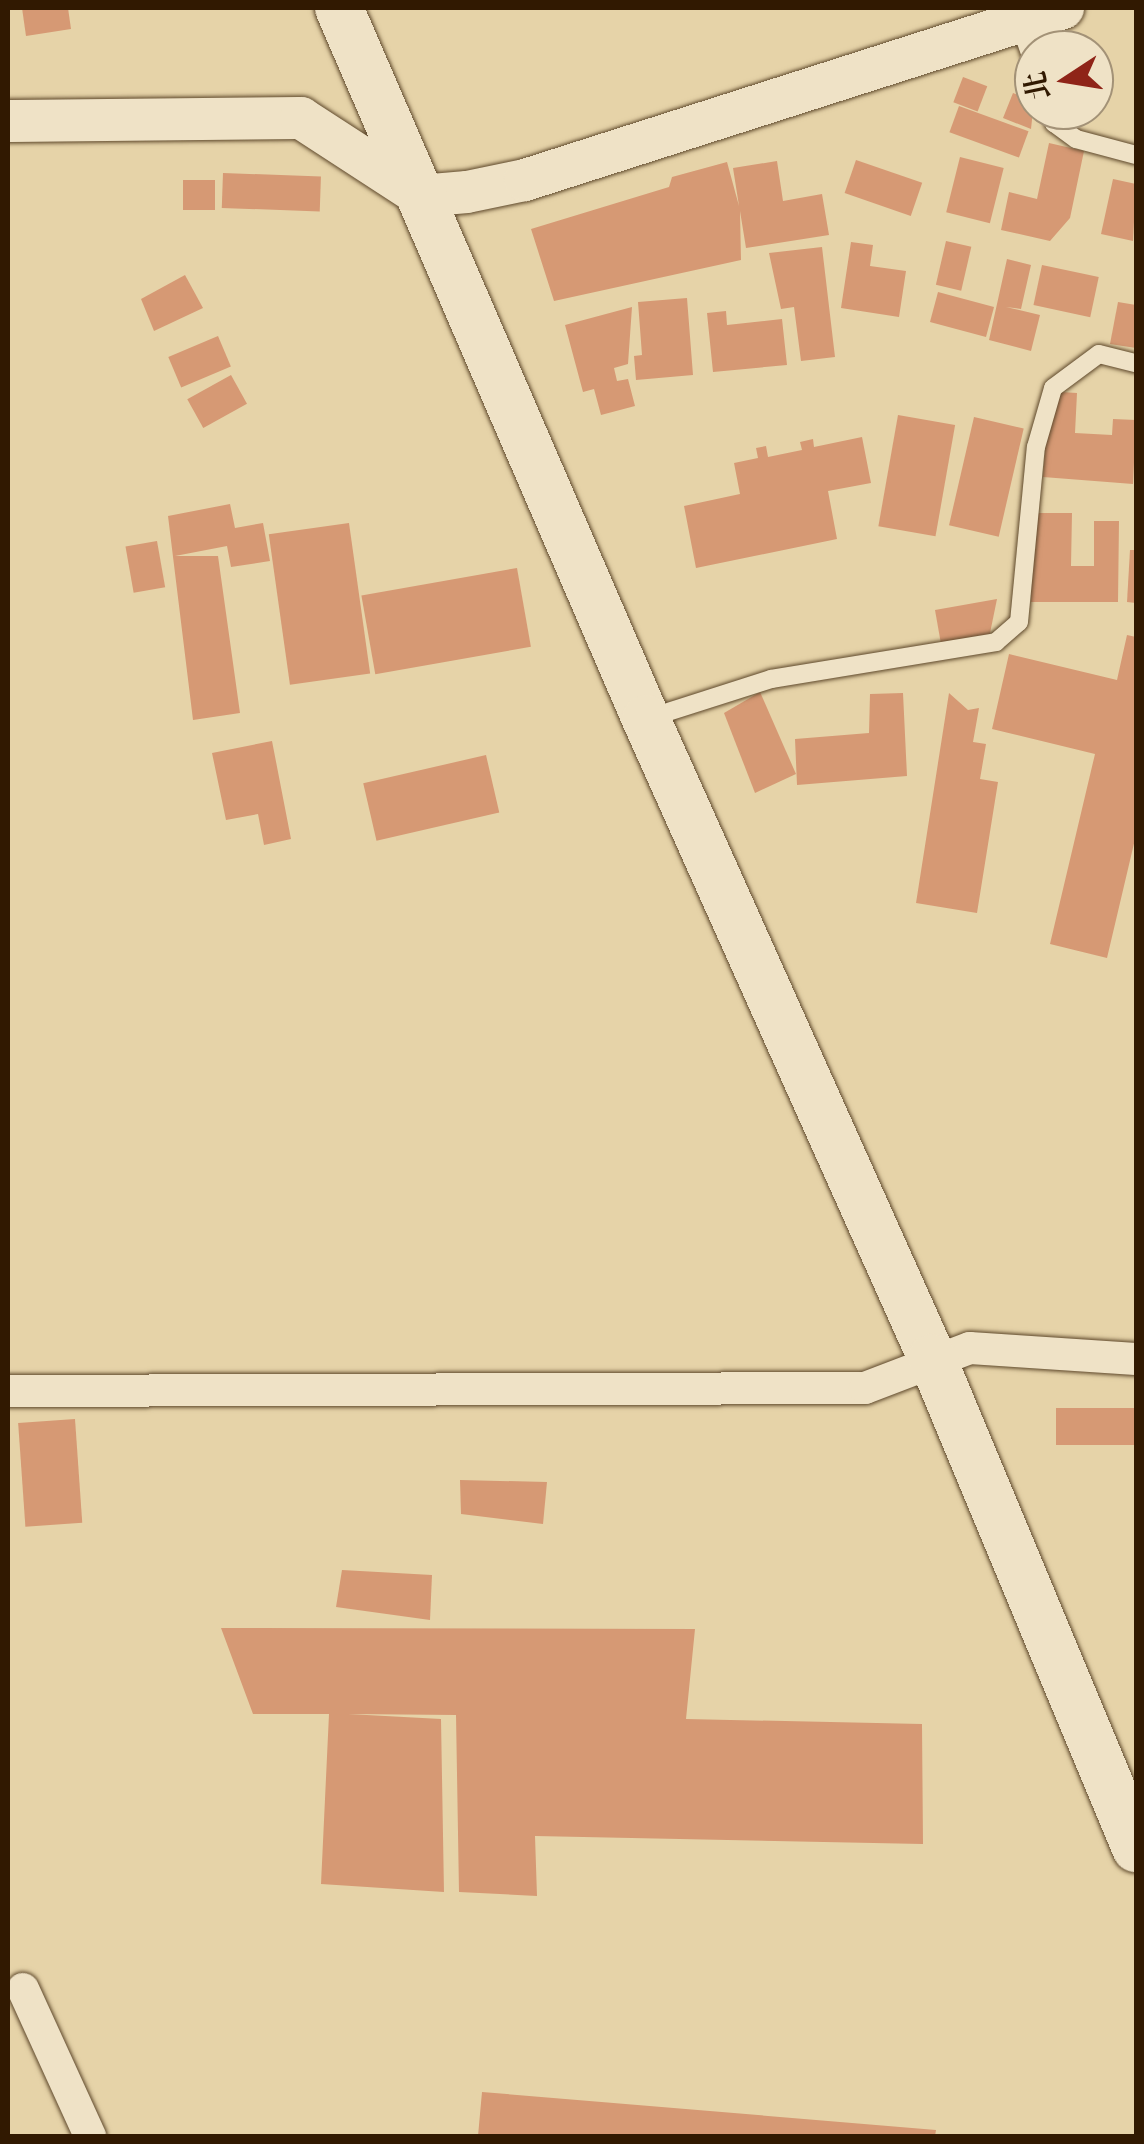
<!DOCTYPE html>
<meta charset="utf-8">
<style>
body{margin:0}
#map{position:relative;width:1144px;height:2144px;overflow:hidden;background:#e6d3a8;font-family:"EB Garamond","Noto Serif TC",serif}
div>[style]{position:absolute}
.building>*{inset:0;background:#d69974;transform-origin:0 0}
.roads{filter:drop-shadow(0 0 2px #5e482b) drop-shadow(0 0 2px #5e482b)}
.service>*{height:18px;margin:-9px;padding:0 9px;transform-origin:9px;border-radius:9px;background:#efe2c6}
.minor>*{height:32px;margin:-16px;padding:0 16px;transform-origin:16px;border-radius:16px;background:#efe2c6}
.tertiary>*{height:42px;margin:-21px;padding:0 21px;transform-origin:21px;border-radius:21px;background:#efe2c6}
.secondary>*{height:48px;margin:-24px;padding:0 24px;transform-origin:24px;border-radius:24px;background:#efe2c6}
span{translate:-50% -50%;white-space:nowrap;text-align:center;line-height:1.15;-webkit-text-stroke:9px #efe2c6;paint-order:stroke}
.frame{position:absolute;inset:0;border:10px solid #311901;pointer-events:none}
.north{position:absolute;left:1014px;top:30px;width:100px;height:100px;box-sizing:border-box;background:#efe2c6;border:2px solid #a39277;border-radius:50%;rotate:258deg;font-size:28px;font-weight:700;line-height:40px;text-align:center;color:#311901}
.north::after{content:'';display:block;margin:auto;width:35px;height:45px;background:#8f2418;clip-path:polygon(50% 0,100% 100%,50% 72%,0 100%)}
</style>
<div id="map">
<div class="building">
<i style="clip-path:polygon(22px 8px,68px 8px,71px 29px,26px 36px)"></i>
<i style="left:963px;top:77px;width:26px;height:27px;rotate:21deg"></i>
<i style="clip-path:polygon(1013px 93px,1034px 101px,1031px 129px,1003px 118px)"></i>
<i style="left:959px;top:106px;width:74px;height:28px;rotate:20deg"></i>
<i style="clip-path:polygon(1049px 143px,1084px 151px,1070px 218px,1050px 241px,1001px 230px,1009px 192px,1037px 199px)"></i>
<i style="left:960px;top:157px;width:45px;height:57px;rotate:14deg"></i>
<i style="left:856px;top:160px;width:70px;height:35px;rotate:19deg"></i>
<i style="clip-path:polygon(777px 161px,783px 201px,822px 194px,829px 235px,746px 248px,740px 211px,741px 260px,554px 301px,531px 229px,669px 187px,672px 177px,727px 162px,739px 206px,733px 168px)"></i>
<i style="left:223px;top:173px;width:98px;height:35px;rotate:2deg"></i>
<i style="clip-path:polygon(1113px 179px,1136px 184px,1133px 241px,1101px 234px)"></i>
<i style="left:183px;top:180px;width:32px;height:30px"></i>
<i style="left:946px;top:241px;width:26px;height:45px;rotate:13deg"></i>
<i style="clip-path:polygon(851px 242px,873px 245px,870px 266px,906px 271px,899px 317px,841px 308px)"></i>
<i style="clip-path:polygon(822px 247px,835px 357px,801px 361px,794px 307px,781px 309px,769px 253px)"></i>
<i style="clip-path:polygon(1007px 259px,1031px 265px,1021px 309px,1006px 307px,1040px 315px,1031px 351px,989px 340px)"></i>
<i style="left:1042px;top:265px;width:58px;height:41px;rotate:12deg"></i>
<i style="clip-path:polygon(185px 275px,203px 308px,154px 331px,141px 299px)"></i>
<i style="left:938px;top:292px;width:58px;height:31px;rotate:15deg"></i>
<i style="clip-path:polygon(687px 298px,693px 375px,636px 380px,634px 356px,642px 355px,638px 302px)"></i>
<i style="clip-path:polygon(1118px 302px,1136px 305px,1136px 348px,1110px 344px)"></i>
<i style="clip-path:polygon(632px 307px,628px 364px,614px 368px,617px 381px,628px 379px,635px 406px,601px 415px,594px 389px,583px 392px,565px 325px)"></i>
<i style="clip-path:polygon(726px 311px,727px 325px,782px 319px,787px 365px,713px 372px,707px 313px)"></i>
<i style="left:218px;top:336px;width:33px;height:54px;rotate:67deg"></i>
<i style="left:231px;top:375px;width:33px;height:50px;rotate:61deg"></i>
<i style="clip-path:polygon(1061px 392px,1077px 393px,1075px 433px,1112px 435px,1113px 419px,1136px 420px,1133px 484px,1043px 477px,1046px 436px)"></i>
<i style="left:898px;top:415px;width:58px;height:113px;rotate:10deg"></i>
<i style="left:974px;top:417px;width:51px;height:111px;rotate:13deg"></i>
<i style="clip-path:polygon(862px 437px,871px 483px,828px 491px,837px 539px,696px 568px,684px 506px,740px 494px,734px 463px,758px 458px,756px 448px,766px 446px,768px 457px,802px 450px,800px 442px,813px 439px,814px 447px)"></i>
<i style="clip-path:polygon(230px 504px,235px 528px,263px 523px,270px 561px,231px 567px,227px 546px,175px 556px,218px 556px,240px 713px,193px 720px,168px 516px)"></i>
<i style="clip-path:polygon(1032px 513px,1072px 513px,1071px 566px,1094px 566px,1094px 521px,1119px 521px,1118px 602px,1031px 602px)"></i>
<i style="left:349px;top:523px;width:152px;height:81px;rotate:82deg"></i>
<i style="left:157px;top:541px;width:47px;height:32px;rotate:80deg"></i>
<i style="clip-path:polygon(1130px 550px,1136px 550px,1136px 603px,1127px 602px)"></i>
<i style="left:517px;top:568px;width:80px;height:158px;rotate:80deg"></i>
<i style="clip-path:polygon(997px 599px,989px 638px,941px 644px,935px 610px)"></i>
<i style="clip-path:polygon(1127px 635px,1136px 637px,1136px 835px,1107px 958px,1050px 944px,1095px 754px,992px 729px,1009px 654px,1117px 680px)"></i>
<i style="clip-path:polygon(760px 692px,796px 774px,755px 793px,724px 713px)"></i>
<i style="clip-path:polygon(903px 693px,907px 776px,797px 785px,795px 739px,869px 733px,870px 694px)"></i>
<i style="clip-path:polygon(949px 693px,968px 710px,979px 708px,973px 742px,986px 744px,980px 779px,998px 782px,977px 913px,916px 903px)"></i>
<i style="clip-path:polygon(272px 741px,291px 839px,264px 845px,258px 814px,226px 820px,212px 753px)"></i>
<i style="left:486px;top:755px;width:59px;height:126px;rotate:77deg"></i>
<i style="left:1136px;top:1408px;width:37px;height:80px;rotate:90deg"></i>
<i style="left:75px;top:1419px;width:104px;height:57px;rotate:86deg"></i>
<i style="clip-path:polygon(460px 1480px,547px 1482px,543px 1524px,461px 1514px)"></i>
<i style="clip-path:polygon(342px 1570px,432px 1575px,430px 1620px,336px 1607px)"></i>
<i style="clip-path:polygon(221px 1628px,695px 1629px,686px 1719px,922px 1724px,923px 1844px,535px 1836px,537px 1896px,459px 1892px,456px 1715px,348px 1714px,441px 1719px,444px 1892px,321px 1884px,329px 1714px,253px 1714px)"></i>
<i style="clip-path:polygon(482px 2092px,936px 2130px,935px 2136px,478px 2136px)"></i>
</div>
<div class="roads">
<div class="service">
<i style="left:1019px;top:21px;width:46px;rotate:71.2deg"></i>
<i style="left:1050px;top:110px;width:14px;rotate:73deg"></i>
<i style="left:1054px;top:123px;width:27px;rotate:36deg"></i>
<i style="left:1076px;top:139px;width:62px;rotate:14.9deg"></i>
<i style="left:646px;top:719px;width:131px;rotate:-17.7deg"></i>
<i style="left:771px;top:679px;width:228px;rotate:-9.3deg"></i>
<i style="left:996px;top:642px;width:30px;rotate:-41deg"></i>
<i style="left:1019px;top:622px;width:176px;rotate:-84.5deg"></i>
<i style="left:1036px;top:447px;width:61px;rotate:-73.9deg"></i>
<i style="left:1053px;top:388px;width:57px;rotate:-36.5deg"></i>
<i style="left:1099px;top:354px;width:38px;rotate:14deg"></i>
</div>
<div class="minor">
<i style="left:8px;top:1391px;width:857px;rotate:-0.2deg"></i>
<i style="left:865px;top:1388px;width:112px;rotate:-20.9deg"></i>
<i style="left:970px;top:1348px;width:166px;rotate:3.8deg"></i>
<i style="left:23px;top:1989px;width:162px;rotate:65.5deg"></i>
</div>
<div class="tertiary">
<i style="left:8px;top:121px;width:293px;rotate:-0.6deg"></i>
<i style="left:301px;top:118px;width:143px;rotate:33deg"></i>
<i style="left:421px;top:196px;width:46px;rotate:-5deg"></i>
<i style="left:467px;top:192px;width:59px;rotate:-11.7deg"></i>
<i style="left:525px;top:180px;width:565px;rotate:-17.73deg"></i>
</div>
<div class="secondary">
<i style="left:339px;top:8px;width:774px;rotate:66.65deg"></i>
<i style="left:646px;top:719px;width:700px;rotate:65.89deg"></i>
<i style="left:932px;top:1358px;width:531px;rotate:67.4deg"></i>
</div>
</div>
<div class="frame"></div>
<div class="north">北</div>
</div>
